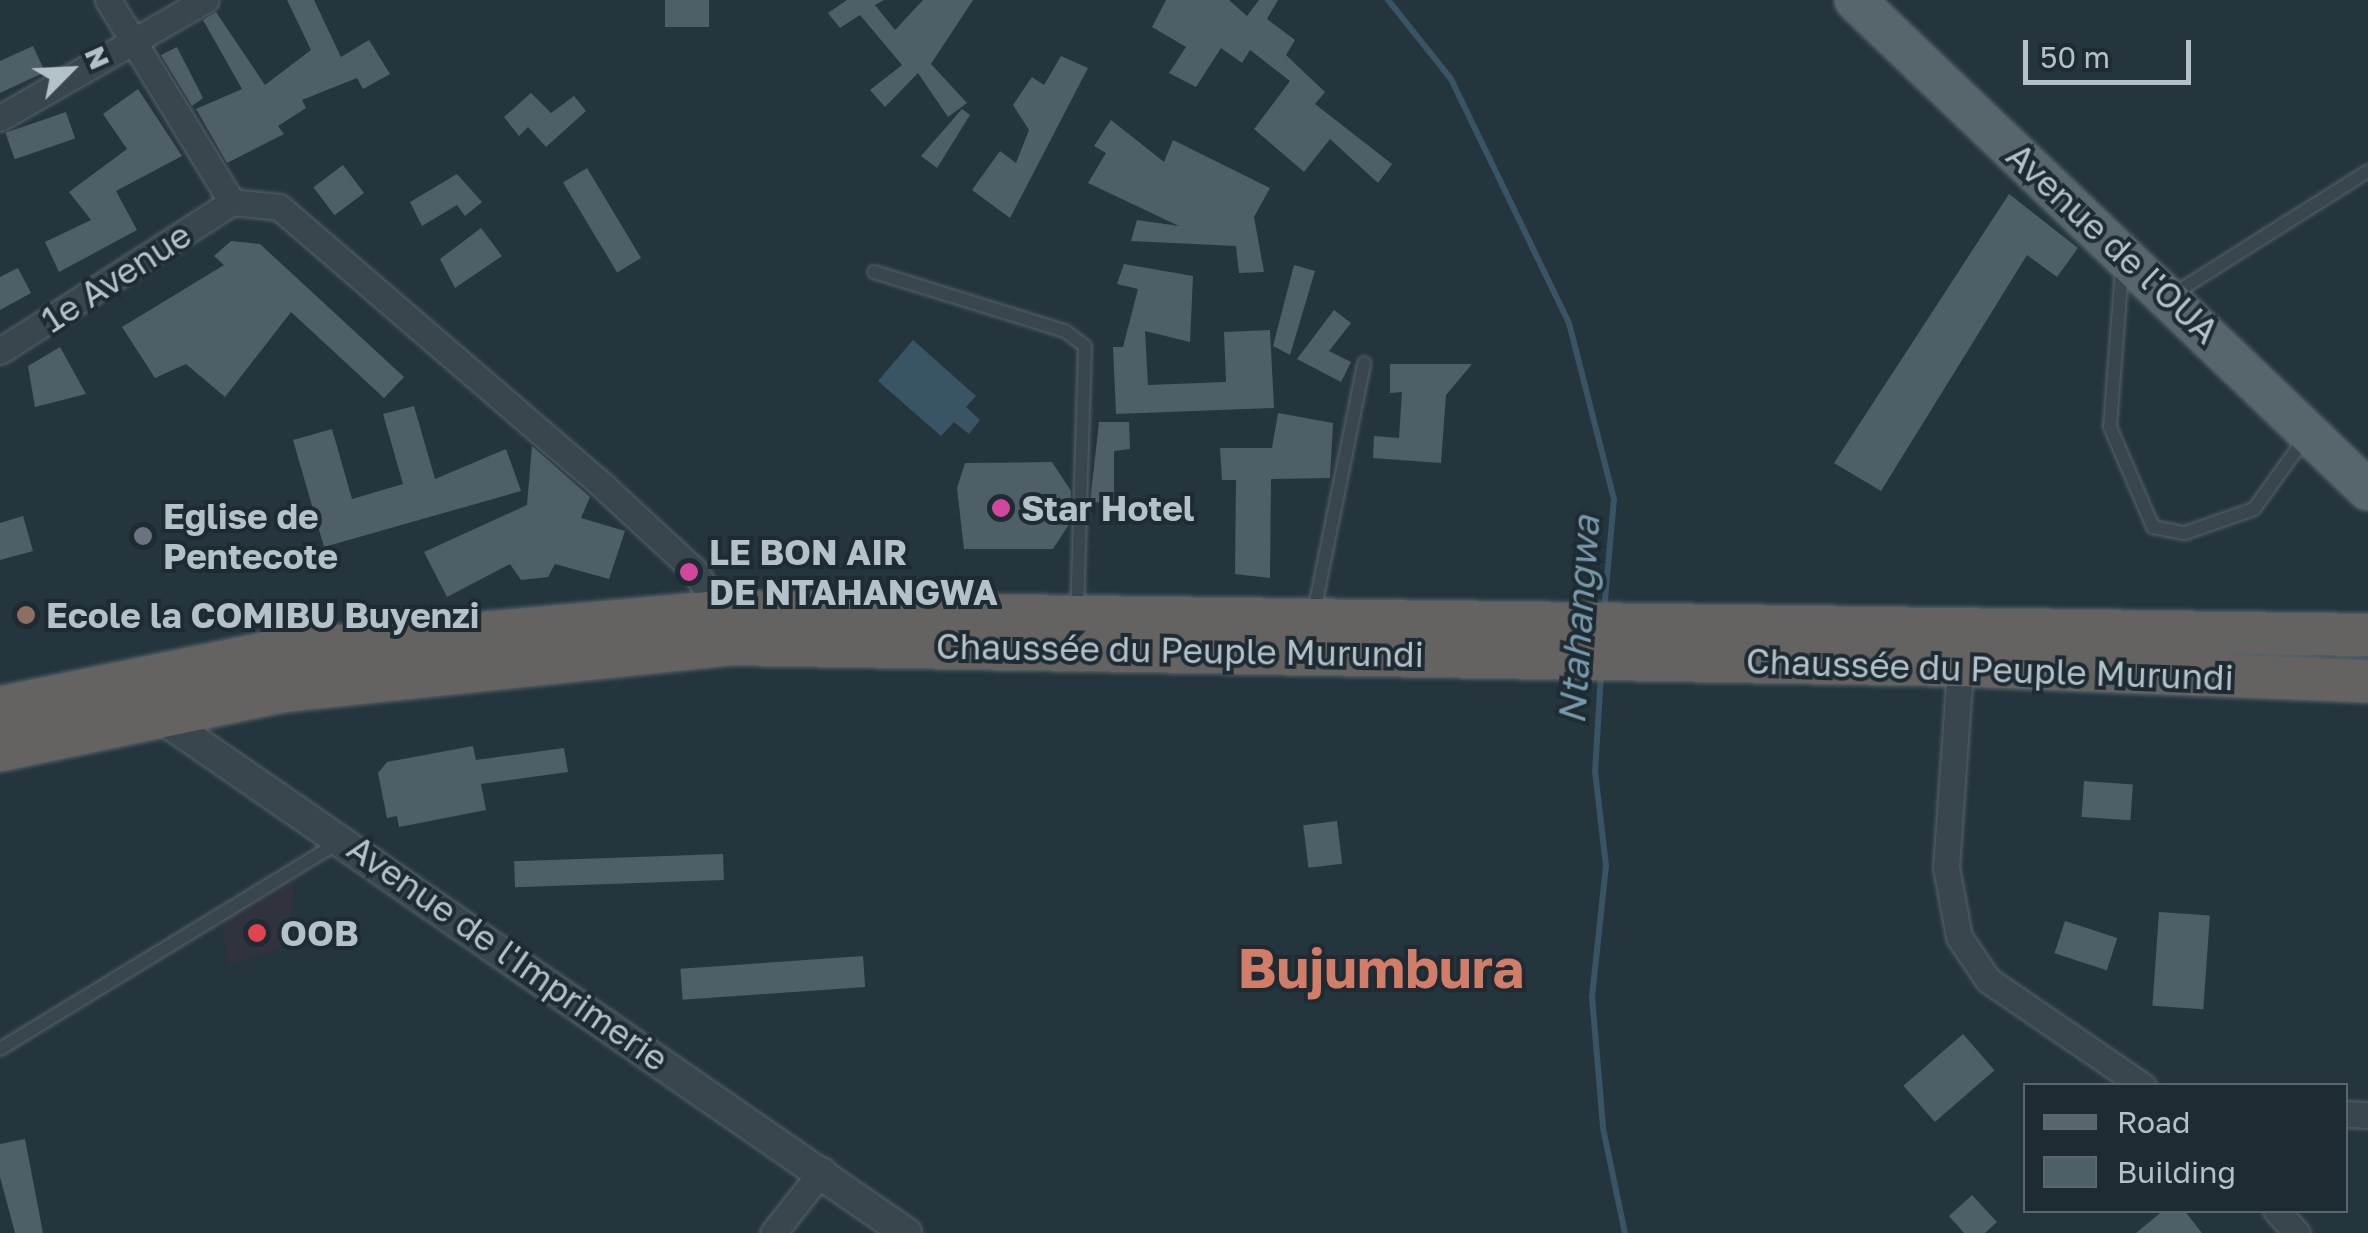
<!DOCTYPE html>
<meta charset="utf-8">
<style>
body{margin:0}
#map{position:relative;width:2368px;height:1233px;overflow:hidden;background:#25353d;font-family:"Golos Text",sans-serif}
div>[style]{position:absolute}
.medical>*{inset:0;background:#30323e}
.water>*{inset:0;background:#395464}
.stream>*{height:6px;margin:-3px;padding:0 3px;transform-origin:3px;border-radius:3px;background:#395464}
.building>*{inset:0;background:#4e5f68;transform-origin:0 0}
.roads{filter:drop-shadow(0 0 2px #57646b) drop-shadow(0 0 2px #57646b)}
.service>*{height:12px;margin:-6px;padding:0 6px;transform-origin:6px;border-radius:6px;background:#39464d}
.minor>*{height:25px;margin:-12.5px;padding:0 12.5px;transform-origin:12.5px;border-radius:12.5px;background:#39464d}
.tertiary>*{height:30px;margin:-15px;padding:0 15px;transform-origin:15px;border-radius:15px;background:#39464d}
.primary>*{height:40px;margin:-20px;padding:0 20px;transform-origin:20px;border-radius:20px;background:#57656d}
.trunk>*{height:42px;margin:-21px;padding:0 21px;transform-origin:21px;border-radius:21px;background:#656362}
.dots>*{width:28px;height:28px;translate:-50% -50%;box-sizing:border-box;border:5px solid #1e2b32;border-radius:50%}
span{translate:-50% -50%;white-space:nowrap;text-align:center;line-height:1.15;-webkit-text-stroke:8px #1e2b32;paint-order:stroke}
.street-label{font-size:35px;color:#b5c1c8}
.poi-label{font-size:35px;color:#b5c1c8;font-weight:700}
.left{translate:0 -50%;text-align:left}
.water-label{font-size:38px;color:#7698aa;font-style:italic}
.town-label{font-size:55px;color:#d17d67;font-weight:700}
.legend{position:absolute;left:2023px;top:1083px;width:325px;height:130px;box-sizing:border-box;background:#1e2b32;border:2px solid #5a676e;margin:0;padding:12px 18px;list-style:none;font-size:30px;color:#b5c1c8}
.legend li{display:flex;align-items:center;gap:20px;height:50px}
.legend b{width:50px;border:2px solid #5a676e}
.north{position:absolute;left:20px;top:20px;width:100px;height:100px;-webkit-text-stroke:8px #1e2b32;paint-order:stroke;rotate:66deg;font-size:28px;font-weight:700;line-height:40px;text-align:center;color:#b5c1c8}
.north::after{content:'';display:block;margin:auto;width:35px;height:45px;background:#b5c1c8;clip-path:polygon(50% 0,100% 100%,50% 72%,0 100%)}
.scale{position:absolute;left:2023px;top:40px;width:168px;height:45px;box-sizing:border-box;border:5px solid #b5c1c8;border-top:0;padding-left:12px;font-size:30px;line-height:35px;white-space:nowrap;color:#b5c1c8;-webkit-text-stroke:8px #1e2b32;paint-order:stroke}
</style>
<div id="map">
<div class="medical">
<i style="clip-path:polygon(295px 880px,289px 945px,229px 966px,221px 921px)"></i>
</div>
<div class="water">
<i style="clip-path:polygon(913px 340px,976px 396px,966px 407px,980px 420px,969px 434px,954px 422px,941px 436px,878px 381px)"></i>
</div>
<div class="stream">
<i style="left:1388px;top:0;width:101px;rotate:51.4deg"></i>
<i style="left:1451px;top:79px;width:271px;rotate:64.2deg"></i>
<i style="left:1569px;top:323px;width:182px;rotate:75.7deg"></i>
<i style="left:1614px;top:499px;width:112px;rotate:95.1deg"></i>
<i style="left:1601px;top:674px;width:97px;rotate:93.5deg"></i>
<i style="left:1595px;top:771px;width:96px;rotate:83.4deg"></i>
<i style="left:1606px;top:866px;width:131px;rotate:96.1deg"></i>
<i style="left:1592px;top:996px;width:132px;rotate:85.2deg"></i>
<i style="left:1603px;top:1128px;width:107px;rotate:78.2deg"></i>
</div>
<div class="building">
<i style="clip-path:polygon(287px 0,314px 0,341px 57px,369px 40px,390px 74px,363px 89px,357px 78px,302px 100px,306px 108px,278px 126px,284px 134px,227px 163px,196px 109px,242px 89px,203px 20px,216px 12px,265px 85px,311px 50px)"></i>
<i style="left:665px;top:0;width:44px;height:27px"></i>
<i style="clip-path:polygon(847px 0,884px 0,875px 5px,895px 30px,923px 0,973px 0,931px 64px,967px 103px,948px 117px,918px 73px,885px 107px,870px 90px,902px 65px,860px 15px,840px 28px,828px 13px)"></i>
<i style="clip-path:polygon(1166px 0,1229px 0,1247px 16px,1259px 0,1278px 0,1267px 19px,1295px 40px,1286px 55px,1325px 92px,1315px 104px,1392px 164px,1378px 183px,1330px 139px,1304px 172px,1254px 129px,1290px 81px,1250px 50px,1242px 63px,1221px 48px,1196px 87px,1169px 73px,1186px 47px,1152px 27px)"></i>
<i style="clip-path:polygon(33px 46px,45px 72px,0 93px,0 61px)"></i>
<i style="clip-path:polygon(177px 47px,203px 98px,192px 106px,161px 55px)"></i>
<i style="clip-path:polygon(1061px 56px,1088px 68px,1010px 218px,972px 190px,1000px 151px,1016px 163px,1029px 130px,1013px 105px,1032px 77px,1044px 85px)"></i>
<i style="clip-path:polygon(138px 89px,182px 156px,116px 191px,137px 230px,59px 272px,45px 242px,91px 220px,69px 192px,127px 149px,103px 114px)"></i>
<i style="clip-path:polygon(531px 93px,551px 113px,574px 96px,586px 111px,546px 147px,528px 127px,519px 136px,504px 117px)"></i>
<i style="clip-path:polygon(962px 109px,970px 115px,937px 168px,921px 156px)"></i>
<i style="left:66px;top:112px;width:28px;height:64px;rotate:71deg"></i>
<i style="clip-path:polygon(1111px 120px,1164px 162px,1173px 140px,1270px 188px,1254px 217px,1264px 272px,1239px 273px,1236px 246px,1131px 241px,1137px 220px,1179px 226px,1088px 183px,1106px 153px,1094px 146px)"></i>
<i style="left:343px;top:165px;width:35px;height:37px;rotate:53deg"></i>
<i style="left:587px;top:168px;width:105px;height:28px;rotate:59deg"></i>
<i style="clip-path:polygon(457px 174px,482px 202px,465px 216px,457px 205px,422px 226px,410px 202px)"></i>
<i style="clip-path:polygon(2009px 194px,2078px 248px,2057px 277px,2027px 255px,1881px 491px,1834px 463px)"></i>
<i style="clip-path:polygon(481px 228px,502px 256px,455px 288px,440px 259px)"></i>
<i style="clip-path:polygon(231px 241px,260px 244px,404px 377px,384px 398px,291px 312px,225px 397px,186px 364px,155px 378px,122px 327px,224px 265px,214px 256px)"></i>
<i style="clip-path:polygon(1124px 264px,1193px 276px,1190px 342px,1145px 331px,1148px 385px,1226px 382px,1224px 332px,1270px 330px,1274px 408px,1116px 414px,1113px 347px,1123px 347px,1138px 289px,1117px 284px)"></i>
<i style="clip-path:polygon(1294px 265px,1315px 271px,1290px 355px,1273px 346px)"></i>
<i style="clip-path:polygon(18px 268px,31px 293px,0 310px,0 277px)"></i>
<i style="clip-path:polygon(1334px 310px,1351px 323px,1329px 351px,1351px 362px,1341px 382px,1297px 359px)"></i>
<i style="clip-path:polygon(60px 347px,86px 394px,35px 407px,28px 366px)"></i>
<i style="clip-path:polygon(1390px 364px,1472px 364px,1446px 395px,1441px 463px,1373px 458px,1374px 436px,1399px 438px,1402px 392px,1390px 393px)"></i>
<i style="clip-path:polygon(414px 406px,435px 479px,506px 449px,521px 491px,324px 547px,293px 440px,332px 429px,352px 499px,403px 484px,383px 414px)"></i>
<i style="clip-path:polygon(1278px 413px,1333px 423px,1330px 478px,1271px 479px,1270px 578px,1235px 574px,1236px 480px,1222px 480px,1220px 448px,1272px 448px)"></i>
<i style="clip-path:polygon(1099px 422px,1129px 422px,1130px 449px,1114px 451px,1114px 503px,1090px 502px)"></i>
<i style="clip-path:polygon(532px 446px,590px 497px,581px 518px,625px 531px,609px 579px,555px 564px,548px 577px,521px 580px,510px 564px,447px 597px,424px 552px,527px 505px)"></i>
<i style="clip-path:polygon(1052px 462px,1071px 491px,1070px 523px,1053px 549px,964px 549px,957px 488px,965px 463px)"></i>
<i style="clip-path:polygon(23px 516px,33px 551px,0 560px,0 523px)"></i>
<i style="clip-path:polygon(473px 746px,476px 760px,564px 748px,568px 772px,481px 784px,486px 810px,399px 827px,397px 816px,387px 818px,378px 773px,387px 762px)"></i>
<i style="left:2084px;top:781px;width:49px;height:36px;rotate:4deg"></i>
<i style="left:1337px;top:821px;width:43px;height:34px;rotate:83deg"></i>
<i style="left:723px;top:854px;width:26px;height:209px;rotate:88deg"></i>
<i style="left:2159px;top:912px;width:51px;height:94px;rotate:4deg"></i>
<i style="left:2065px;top:921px;width:55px;height:34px;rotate:18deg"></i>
<i style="left:863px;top:956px;width:31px;height:183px;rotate:86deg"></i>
<i style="left:1963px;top:1034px;width:48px;height:79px;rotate:49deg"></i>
<i style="clip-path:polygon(25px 1139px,43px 1233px,15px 1233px,0 1177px,0 1144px)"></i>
<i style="clip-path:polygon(1972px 1195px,1997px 1222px,1985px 1233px,1964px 1233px,1949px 1216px)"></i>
<i style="clip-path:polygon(2164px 1210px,2184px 1210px,2202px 1233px,2136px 1233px)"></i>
</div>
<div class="roads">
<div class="service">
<i style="left:2122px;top:268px;width:159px;rotate:94.3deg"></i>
<i style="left:2110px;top:427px;width:109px;rotate:66.7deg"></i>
<i style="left:2153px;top:527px;width:33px;rotate:11deg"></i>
<i style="left:2185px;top:533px;width:73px;rotate:-19.2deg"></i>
<i style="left:2254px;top:509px;width:87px;rotate:-54.3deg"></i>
<i style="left:874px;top:272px;width:200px;rotate:17.2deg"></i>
<i style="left:1065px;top:331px;width:25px;rotate:37deg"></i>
<i style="left:1085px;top:346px;width:267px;rotate:91.7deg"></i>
<i style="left:2172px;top:295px;width:232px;rotate:-32.3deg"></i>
<i style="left:1314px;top:612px;width:254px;rotate:-78.6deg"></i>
<i style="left:0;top:1049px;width:395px;rotate:-31.4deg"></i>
</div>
<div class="minor">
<i style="left:108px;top:0;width:237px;rotate:58.5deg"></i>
<i style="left:232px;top:202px;width:47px;rotate:6.1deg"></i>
<i style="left:279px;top:207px;width:428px;rotate:40.7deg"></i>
<i style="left:603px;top:486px;width:124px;rotate:42.7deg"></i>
<i style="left:694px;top:570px;width:59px;rotate:56.9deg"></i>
<i style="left:0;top:118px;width:237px;rotate:-29.9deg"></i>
<i style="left:0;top:351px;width:276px;rotate:-32.7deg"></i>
<i style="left:1961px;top:654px;width:214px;rotate:94deg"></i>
<i style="left:1946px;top:867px;width:71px;rotate:79.5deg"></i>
<i style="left:1959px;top:937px;width:52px;rotate:56deg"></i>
<i style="left:1988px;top:980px;width:188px;rotate:34.4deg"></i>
<i style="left:2346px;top:1114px;width:22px;rotate:3deg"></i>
<i style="left:2276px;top:1210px;width:31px;rotate:48deg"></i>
<i style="left:773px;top:1233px;width:80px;rotate:-51.6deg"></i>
</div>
<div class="tertiary">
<i style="left:153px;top:712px;width:916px;rotate:34.68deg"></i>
</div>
<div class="primary">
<i style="left:1855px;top:0;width:709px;rotate:43.69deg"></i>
</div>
<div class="trunk">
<i style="left:0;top:708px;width:279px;rotate:-11.6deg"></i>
<i style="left:273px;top:652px;width:454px;rotate:-5.1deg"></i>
<i style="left:725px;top:612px;width:1643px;rotate:0.8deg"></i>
<i style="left:0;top:750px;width:288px;rotate:-11.8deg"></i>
<i style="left:282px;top:691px;width:450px;rotate:-6deg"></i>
<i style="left:730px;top:644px;width:1232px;rotate:0.98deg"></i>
<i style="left:1962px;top:665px;width:406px;rotate:2.3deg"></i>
</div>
</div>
<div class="dots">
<i style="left:1001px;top:508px;background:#d1479c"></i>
<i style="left:143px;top:536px;background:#6b7280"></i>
<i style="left:689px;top:572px;background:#d1479c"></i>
<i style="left:26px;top:615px;background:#8d6e63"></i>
<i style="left:257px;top:933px;background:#e0444e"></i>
</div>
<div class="street-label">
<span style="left:2113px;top:243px;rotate:43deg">Avenue de l'OUA</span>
<span style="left:116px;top:277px;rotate:-33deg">1e Avenue</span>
<span style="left:1180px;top:650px;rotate:1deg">Chaussée du Peuple Murundi</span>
<span style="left:1990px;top:669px;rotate:2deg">Chaussée du Peuple Murundi</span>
<span style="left:508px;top:953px;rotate:35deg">Avenue de l'Imprimerie</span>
</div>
<div class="poi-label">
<span class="left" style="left:1021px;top:508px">Star Hotel</span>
<span class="left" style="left:163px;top:536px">Eglise de<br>Pentecote</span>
<span class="left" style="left:709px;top:572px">LE BON AIR<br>DE NTAHANGWA</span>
<span class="left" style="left:46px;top:615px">Ecole la COMIBU Buyenzi</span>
<span class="left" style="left:280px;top:933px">OOB</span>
</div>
<div class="water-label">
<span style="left:1578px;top:620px;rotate:-86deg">Ntahangwa</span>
</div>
<div class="town-label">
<span style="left:1381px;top:968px">Bujumbura</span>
</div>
<ul class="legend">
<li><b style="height:12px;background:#57656d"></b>Road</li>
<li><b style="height:28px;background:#4e5f68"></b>Building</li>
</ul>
<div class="north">N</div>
<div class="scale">50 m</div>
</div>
